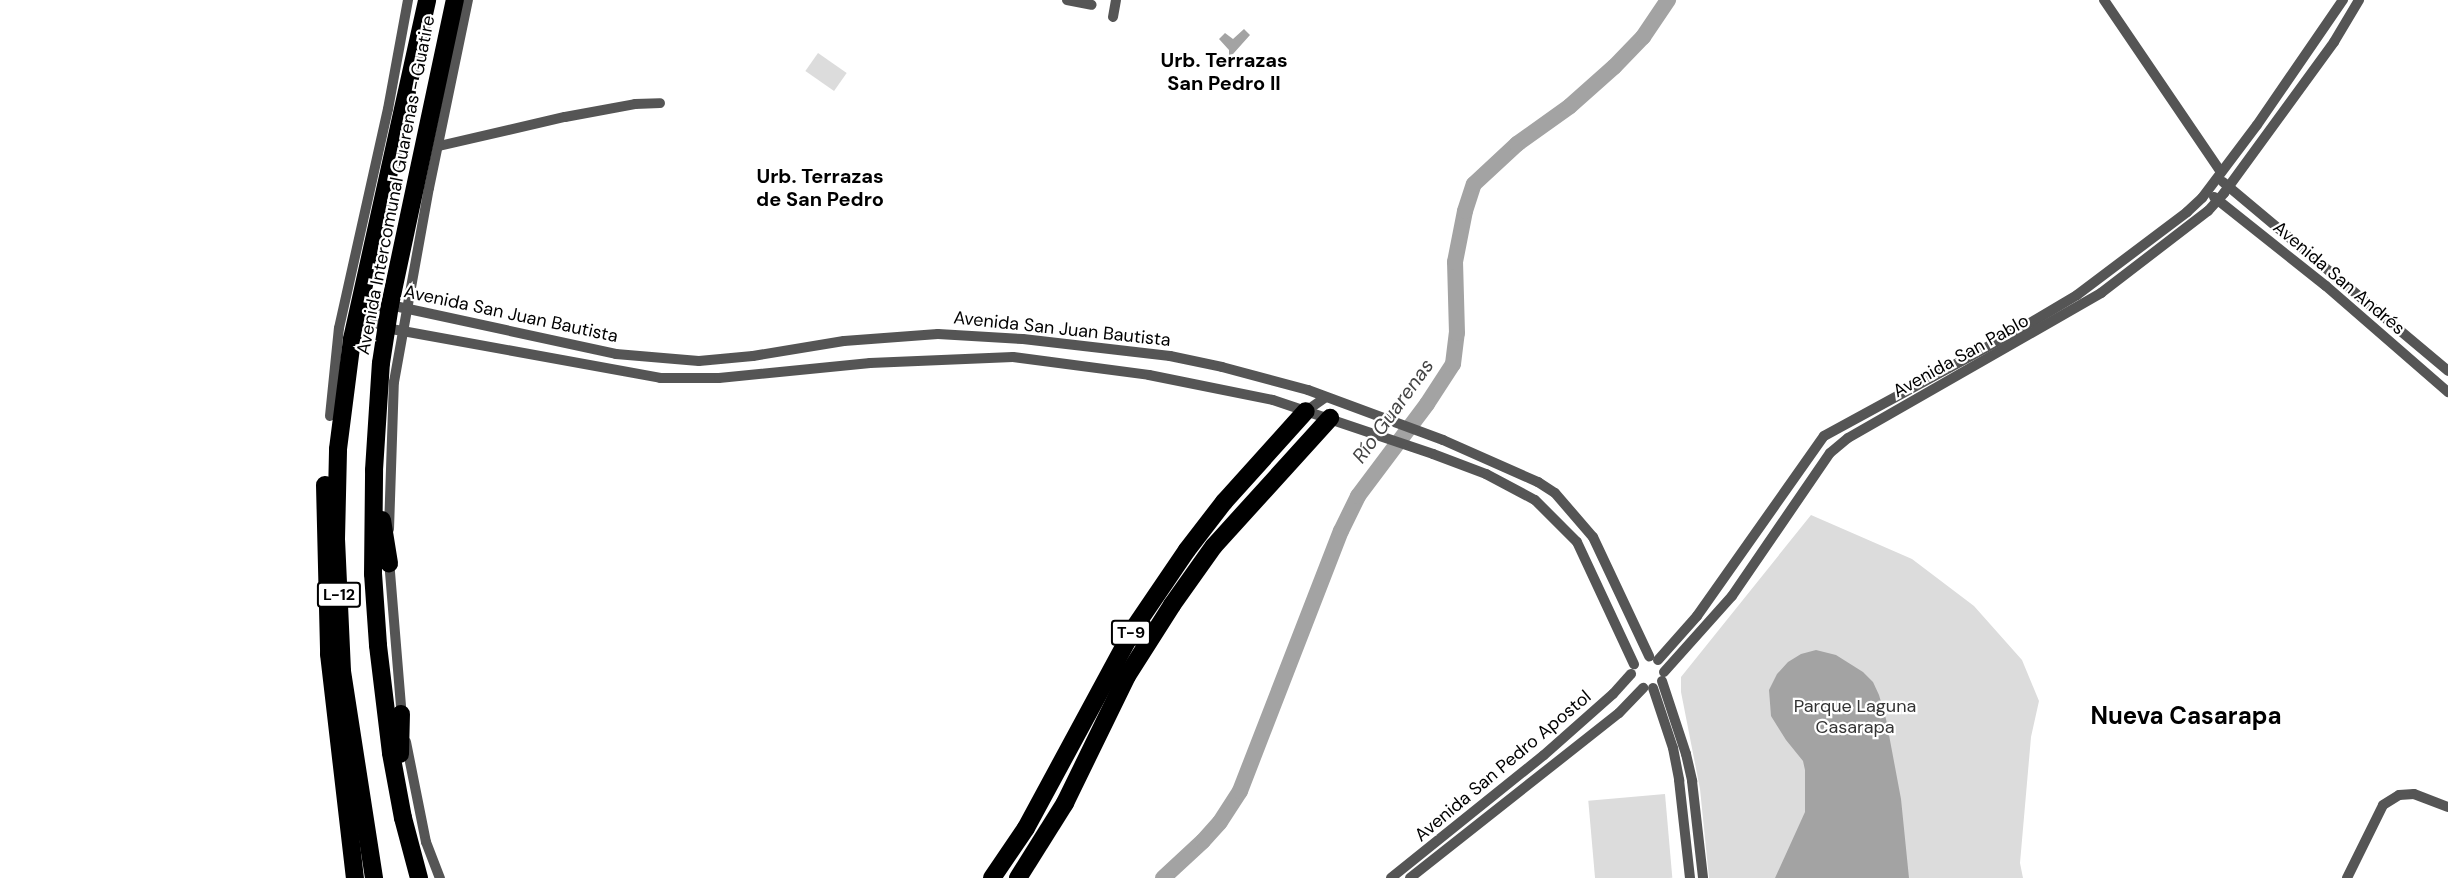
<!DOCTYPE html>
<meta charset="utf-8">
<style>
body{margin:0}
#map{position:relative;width:2448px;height:878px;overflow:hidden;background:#fff;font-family:"DM Sans",sans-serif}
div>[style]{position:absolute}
.green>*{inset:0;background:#dcdcdc;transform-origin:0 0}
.water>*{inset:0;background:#a3a3a3}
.river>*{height:16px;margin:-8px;padding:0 8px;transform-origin:8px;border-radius:8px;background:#a3a3a3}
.street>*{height:10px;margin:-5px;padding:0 5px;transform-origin:5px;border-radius:5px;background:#555}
.highway>*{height:18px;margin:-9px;padding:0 9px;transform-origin:9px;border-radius:9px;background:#000}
span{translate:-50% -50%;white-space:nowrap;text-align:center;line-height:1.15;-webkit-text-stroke:4.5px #fff;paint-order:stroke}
.shield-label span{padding:2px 4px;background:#fff;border:2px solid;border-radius:4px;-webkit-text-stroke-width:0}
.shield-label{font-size:16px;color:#000;font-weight:700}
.street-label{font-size:18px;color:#000}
.park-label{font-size:18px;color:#333}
.neighbourhood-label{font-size:20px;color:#000;font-weight:700}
.water-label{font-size:20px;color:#444;font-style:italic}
.district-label{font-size:24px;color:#000;font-weight:700}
</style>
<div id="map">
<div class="green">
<i style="left:818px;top:53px;width:35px;height:22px;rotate:35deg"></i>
<i style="clip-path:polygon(1811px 515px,1912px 559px,1974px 606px,2022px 660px,2039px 701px,2031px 737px,2020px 863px,2023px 878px,1709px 878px,1700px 789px,1681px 692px,1681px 677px)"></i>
<i style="left:1665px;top:794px;width:84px;height:77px;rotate:85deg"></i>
</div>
<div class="water">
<i style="clip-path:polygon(1244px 29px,1250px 35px,1233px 54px,1229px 55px,1229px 50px,1219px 39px,1225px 33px,1233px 39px)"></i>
<i style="clip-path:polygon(1816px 650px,1836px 655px,1863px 672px,1873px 682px,1879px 695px,1886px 719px,1901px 799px,1909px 878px,1775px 878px,1805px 812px,1805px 770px,1803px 761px,1786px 740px,1771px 716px,1769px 690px,1777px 674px,1788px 662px,1801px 654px)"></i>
</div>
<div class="river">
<i style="left:1163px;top:878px;width:54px;rotate:-42.8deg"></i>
<i style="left:1203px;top:841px;width:25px;rotate:-48deg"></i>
<i style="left:1220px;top:822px;width:37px;rotate:-57deg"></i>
<i style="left:1240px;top:791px;width:279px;rotate:-68.8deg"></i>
<i style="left:1341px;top:531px;width:39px;rotate:-64deg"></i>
<i style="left:1358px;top:496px;width:115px;rotate:-53.1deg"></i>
<i style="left:1427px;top:404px;width:48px;rotate:-57deg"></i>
<i style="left:1453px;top:364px;width:31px;rotate:-83deg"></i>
<i style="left:1457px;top:333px;width:71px;rotate:-91.6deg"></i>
<i style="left:1455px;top:262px;width:52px;rotate:-78.9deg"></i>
<i style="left:1465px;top:211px;width:28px;rotate:-72deg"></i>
<i style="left:1474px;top:184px;width:59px;rotate:-42.9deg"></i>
<i style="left:1517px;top:144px;width:65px;rotate:-35.6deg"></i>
<i style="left:1570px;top:106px;width:59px;rotate:-41.6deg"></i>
<i style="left:1614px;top:67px;width:42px;rotate:-46deg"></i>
<i style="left:1643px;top:37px;width:45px;rotate:-56deg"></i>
</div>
<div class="street">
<i style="left:1067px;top:0;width:25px;rotate:11deg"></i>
<i style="left:2104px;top:0;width:208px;rotate:55.8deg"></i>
<i style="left:1113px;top:17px;width:17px;rotate:-80deg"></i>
<i style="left:439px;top:146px;width:129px;rotate:-13deg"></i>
<i style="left:565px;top:117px;width:71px;rotate:-10.5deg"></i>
<i style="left:635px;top:104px;width:25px;rotate:-2deg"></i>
<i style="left:2223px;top:182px;width:294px;rotate:40deg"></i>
<i style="left:2214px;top:197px;width:143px;rotate:38.5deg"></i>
<i style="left:2326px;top:286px;width:162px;rotate:41deg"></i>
<i style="left:357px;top:313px;width:34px;rotate:-14deg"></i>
<i style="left:390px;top:305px;width:231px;rotate:12.2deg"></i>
<i style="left:616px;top:354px;width:83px;rotate:4.8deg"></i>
<i style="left:699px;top:361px;width:54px;rotate:-5.3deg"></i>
<i style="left:753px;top:356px;width:92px;rotate:-9.4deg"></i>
<i style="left:844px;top:341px;width:94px;rotate:-4.3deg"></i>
<i style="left:938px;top:334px;width:85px;rotate:3.4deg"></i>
<i style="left:1023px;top:339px;width:148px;rotate:6.6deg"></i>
<i style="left:1170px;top:356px;width:53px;rotate:11.9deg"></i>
<i style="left:1222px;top:367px;width:89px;rotate:15deg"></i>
<i style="left:1308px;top:390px;width:144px;rotate:20.3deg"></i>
<i style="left:1443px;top:440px;width:104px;rotate:23.9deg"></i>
<i style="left:1538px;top:482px;width:20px;rotate:33deg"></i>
<i style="left:1555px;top:493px;width:58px;rotate:49.2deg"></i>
<i style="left:1593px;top:537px;width:132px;rotate:64.8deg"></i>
<i style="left:357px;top:313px;width:33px;rotate:27deg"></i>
<i style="left:386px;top:328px;width:279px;rotate:10.3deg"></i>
<i style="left:660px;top:378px;width:59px"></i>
<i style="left:719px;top:378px;width:152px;rotate:-5.7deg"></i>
<i style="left:870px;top:363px;width:143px;rotate:-2.4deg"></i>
<i style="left:1013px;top:357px;width:137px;rotate:7.5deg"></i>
<i style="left:1149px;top:375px;width:126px;rotate:11.4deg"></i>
<i style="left:1273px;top:400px;width:169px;rotate:18.6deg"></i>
<i style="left:1433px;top:454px;width:57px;rotate:20.7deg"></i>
<i style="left:1486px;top:474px;width:55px;rotate:28deg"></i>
<i style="left:1535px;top:500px;width:59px;rotate:45deg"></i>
<i style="left:1577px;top:542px;width:135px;rotate:65deg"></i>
<i style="left:1306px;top:411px;width:24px;rotate:-35deg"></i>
<i style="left:330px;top:416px;width:88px;rotate:-84.2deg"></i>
<i style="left:339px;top:328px;width:224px;rotate:-77.4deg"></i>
<i style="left:388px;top:109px;width:111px;rotate:-79.6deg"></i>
<i style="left:389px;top:529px;width:147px;rotate:-88.1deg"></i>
<i style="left:394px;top:382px;width:197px;rotate:-79.8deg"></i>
<i style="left:429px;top:188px;width:192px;rotate:-78.3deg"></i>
<i style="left:389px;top:560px;width:159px;rotate:85.3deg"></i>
<i style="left:1658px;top:660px;width:59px;rotate:-48.4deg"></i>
<i style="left:1697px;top:616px;width:220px;rotate:-54.8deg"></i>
<i style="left:1824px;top:436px;width:223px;rotate:-28.6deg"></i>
<i style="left:2020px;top:329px;width:66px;rotate:-30.8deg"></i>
<i style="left:2077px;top:295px;width:138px;rotate:-37deg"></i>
<i style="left:2187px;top:212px;width:21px;rotate:-43deg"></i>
<i style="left:2202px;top:198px;width:91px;rotate:-53deg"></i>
<i style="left:2257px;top:125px;width:152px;rotate:-55.5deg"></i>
<i style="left:1664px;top:672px;width:102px;rotate:-48.2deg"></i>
<i style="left:1732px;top:596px;width:173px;rotate:-55.6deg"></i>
<i style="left:1830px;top:453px;width:23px;rotate:-40deg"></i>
<i style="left:1848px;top:438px;width:292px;rotate:-29.8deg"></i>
<i style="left:2101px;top:293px;width:135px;rotate:-37.5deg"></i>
<i style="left:2208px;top:211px;width:24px;rotate:-48deg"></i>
<i style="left:2224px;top:193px;width:187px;rotate:-53.9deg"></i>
<i style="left:2334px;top:42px;width:49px;rotate:-59.2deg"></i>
<i style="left:1662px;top:681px;width:77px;rotate:71.8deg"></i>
<i style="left:1686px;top:754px;width:28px;rotate:77deg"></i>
<i style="left:1692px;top:781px;width:98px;rotate:83.5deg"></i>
<i style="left:1653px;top:688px;width:63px;rotate:71.6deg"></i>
<i style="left:1673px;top:748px;width:33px;rotate:79deg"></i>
<i style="left:1679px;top:780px;width:99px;rotate:83.6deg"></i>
<i style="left:406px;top:742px;width:102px;rotate:78.7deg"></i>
<i style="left:426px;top:842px;width:39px;rotate:69deg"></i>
<i style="left:1391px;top:878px;width:196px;rotate:-38.8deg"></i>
<i style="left:1544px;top:755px;width:92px;rotate:-41.5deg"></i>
<i style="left:1613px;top:694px;width:27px;rotate:-48deg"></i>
<i style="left:1410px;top:878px;width:266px;rotate:-38.3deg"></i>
<i style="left:1619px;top:713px;width:35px;rotate:-46deg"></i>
<i style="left:2347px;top:878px;width:81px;rotate:-63.7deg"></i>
<i style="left:2383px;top:805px;width:19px;rotate:-32deg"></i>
<i style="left:2399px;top:795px;width:15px;rotate:-4deg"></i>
<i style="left:2414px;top:794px;width:36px;rotate:21deg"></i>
</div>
<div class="highway">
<i style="left:325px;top:485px;width:169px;rotate:88.6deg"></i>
<i style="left:329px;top:654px;width:226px;rotate:83.4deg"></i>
<i style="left:382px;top:520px;width:44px;rotate:80.8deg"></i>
<i style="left:400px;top:754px;width:40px;rotate:-88.6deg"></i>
<i style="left:374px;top:878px;width:209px;rotate:-98.8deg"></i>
<i style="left:342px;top:671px;width:132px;rotate:-92.6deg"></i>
<i style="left:336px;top:539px;width:90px;rotate:-88.7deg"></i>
<i style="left:338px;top:449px;width:111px;rotate:-82.7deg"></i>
<i style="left:352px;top:339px;width:347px;rotate:-77.5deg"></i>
<i style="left:419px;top:878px;width:62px;rotate:-104.9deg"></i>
<i style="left:403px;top:818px;width:66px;rotate:-100.5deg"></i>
<i style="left:391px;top:753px;width:109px;rotate:-96.9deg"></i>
<i style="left:378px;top:645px;width:71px;rotate:-94deg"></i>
<i style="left:373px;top:574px;width:104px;rotate:-89.4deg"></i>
<i style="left:374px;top:470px;width:107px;rotate:-86.3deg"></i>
<i style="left:381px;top:363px;width:59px;rotate:-81.2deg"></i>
<i style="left:390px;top:305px;width:312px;rotate:-78deg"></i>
<i style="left:992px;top:878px;width:60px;rotate:-55.8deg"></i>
<i style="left:1026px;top:828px;width:227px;rotate:-61.6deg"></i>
<i style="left:1134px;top:628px;width:94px;rotate:-55.8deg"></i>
<i style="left:1187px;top:550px;width:61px;rotate:-52.4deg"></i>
<i style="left:1224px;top:502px;width:122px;rotate:-48deg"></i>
<i style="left:1018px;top:878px;width:89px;rotate:-57.9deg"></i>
<i style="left:1065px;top:803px;width:141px;rotate:-64deg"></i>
<i style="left:1127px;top:676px;width:84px;rotate:-57.6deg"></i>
<i style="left:1172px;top:605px;width:72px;rotate:-54.6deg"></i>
<i style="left:1214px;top:546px;width:173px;rotate:-47.8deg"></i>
</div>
<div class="shield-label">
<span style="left:339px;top:595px">L-12</span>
<span style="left:1131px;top:633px">T-9</span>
</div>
<div class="street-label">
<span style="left:396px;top:185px;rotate:-79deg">Avenida Intercomunal Guarenas - Guatire</span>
<span style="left:2339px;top:278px;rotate:40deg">Avenida San Andrés</span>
<span style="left:511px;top:314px;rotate:12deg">Avenida San Juan Bautista</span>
<span style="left:1062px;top:329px;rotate:6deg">Avenida San Juan Bautista</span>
<span style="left:1961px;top:356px;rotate:-29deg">Avenida San Pablo</span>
<span style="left:1503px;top:766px;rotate:-40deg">Avenida San Pedro Apostol</span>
</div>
<div class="park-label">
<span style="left:1855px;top:717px">Parque Laguna<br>Casarapa</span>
</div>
<div class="neighbourhood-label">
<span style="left:1224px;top:72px">Urb. Terrazas<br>San Pedro II</span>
<span style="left:820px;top:188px">Urb. Terrazas<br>de San Pedro</span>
</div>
<div class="water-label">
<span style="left:1393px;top:411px;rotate:-54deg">Río Guarenas</span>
</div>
<div class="district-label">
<span style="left:2186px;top:716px">Nueva Casarapa</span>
</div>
</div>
